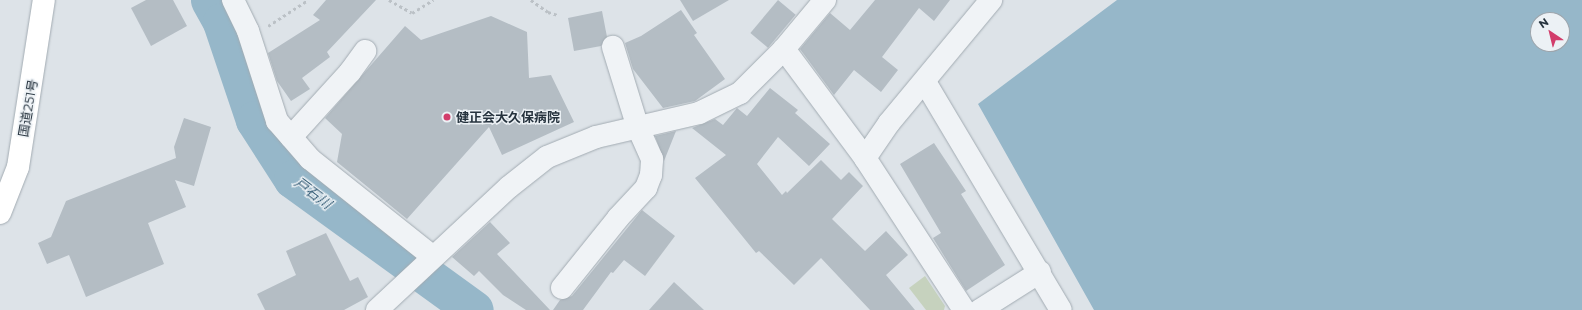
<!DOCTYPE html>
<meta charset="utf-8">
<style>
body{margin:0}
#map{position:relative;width:1582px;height:310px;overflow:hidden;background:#dde3e8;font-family:Montserrat,"Noto Sans JP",sans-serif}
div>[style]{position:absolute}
.green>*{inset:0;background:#c6d2be}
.water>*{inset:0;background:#96b7c9}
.river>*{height:39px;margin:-19.5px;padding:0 19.5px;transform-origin:19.5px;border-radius:19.5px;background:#96b7c9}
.building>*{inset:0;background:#b4bdc4;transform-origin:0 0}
.path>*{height:2.5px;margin-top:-1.25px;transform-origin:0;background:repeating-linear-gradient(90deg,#bbc1c6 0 3px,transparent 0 6px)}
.roads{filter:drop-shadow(0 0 1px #a2abb2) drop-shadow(0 0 1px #a2abb2)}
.minor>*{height:22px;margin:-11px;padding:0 11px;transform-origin:11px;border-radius:11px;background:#f0f3f6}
.tertiary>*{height:22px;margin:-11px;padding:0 11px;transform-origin:11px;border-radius:11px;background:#f0f3f6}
.trunk>*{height:22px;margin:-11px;padding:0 11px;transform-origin:11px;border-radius:11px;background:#fff}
.dots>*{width:11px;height:11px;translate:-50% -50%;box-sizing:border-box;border:2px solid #ecf1f5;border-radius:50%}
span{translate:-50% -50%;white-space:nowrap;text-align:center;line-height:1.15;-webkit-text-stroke:3px #ecf1f5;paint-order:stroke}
.street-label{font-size:13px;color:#26333e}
.poi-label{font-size:13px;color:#26333e;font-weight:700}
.left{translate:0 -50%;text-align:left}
.water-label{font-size:14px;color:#2f5973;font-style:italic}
.north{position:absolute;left:1530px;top:12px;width:40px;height:40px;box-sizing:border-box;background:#ecf1f5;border:1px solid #9da5ac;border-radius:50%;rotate:325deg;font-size:11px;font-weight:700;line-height:16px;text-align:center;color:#26333e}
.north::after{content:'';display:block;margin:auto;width:14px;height:18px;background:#d23d6b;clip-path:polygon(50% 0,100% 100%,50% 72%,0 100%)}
</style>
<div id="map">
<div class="green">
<i style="clip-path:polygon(925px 276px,945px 306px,944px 310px,926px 310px,909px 288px)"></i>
</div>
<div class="water">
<i style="clip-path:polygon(evenodd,1117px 0,1582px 0,1582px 310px,1094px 310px,978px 104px,1117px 0,1538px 20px,1562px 20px,1562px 44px,1538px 44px,1538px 20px)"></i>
</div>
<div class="river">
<i style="left:210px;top:0;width:25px;rotate:61deg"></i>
<i style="left:222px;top:22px;width:103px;rotate:71.4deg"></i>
<i style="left:255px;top:120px;width:70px;rotate:57.2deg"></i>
<i style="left:293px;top:179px;width:223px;rotate:35.9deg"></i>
</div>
<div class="building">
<i style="clip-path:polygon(146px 0,173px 0,187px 26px,151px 46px,131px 8px)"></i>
<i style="clip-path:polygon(326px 0,376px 0,327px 52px,330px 57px,302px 78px,310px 89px,291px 101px,277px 81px,268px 53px,320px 20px,313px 15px)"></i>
<i style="clip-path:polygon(680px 0,729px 0,693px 21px)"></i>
<i style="left:778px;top:0;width:23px;height:43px;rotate:40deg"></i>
<i style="clip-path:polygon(875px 0,950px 0,934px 21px,919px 8px,882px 57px,898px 70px,881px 92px,854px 70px,834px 95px,800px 49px,830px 13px,850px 30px)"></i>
<i style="clip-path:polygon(681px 10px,697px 33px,694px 35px,725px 79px,695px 101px,663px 108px,633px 69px,625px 43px,641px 36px)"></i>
<i style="clip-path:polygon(602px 11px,607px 37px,601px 46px,574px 51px,568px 18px)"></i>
<i style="clip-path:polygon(491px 16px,527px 32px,529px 78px,551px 75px,574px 122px,502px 155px,489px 127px,407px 219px,337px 162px,342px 134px,325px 118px,405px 26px,421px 40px)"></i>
<i style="clip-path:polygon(770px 88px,798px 110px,795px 113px,830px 144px,809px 166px,778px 137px,757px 164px,782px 195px,786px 191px,787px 193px,821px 160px,841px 180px,849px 172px,863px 186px,832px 219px,865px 251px,886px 231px,908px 255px,886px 275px,915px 310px,870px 310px,821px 258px,794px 285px,759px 251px,756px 253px,695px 178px,726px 155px,692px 128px,715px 119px,723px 125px,737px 108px,747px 116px)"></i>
<i style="clip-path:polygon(184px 118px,211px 127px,194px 186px,175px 180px,186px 207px,148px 223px,164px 264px,86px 297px,69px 255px,47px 264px,38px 243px,51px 237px,66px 201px,176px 158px,174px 147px)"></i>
<i style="clip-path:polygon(676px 131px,664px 161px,655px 136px)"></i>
<i style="clip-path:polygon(934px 143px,966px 191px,961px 194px,1005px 265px,966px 291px,933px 238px,941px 233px,900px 164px)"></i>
<i style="clip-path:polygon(642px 210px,675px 236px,645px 276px,624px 260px,613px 273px,611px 272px,583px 310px,553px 310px,560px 300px,572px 296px)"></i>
<i style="clip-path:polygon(490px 222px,510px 243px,497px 254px,550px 310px,526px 310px,503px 295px,479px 271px,474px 276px,452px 257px)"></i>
<i style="clip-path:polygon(326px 233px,350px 281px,358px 277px,368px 297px,344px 310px,265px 310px,257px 294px,296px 275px,286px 251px)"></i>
<i style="clip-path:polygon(674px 282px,704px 310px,649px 310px)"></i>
</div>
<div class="path">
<i style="left:389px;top:0;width:26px;rotate:29deg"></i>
<i style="left:412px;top:13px;width:25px;rotate:-32deg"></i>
<i style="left:531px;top:0;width:21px;rotate:35deg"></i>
<i style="left:548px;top:12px;width:10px;rotate:17deg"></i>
<i style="left:268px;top:26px;width:48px;rotate:-33deg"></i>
</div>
<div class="roads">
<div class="minor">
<i style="left:233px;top:0;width:34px;rotate:64deg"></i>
<i style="left:248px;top:31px;width:95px;rotate:72.1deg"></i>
<i style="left:277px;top:121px;width:50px;rotate:49deg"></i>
<i style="left:310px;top:159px;width:156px;rotate:38.5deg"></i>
<i style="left:784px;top:49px;width:136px;rotate:53.4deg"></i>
<i style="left:925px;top:82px;width:265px;rotate:59.2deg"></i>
<i style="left:291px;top:137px;width:88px;rotate:-47.8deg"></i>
<i style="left:350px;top:72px;width:26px;rotate:-54deg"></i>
<i style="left:562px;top:288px;width:90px;rotate:-51.3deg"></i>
<i style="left:618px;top:218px;width:41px;rotate:-47deg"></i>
<i style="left:646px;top:188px;width:14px;rotate:-69deg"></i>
<i style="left:651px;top:175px;width:16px;rotate:-86deg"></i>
<i style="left:652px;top:159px;width:34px;rotate:-114deg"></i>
<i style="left:638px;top:128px;width:85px;rotate:-107.2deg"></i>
<i style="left:964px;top:310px;width:181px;rotate:-123.1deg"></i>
<i style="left:865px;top:158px;width:42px;rotate:-55.6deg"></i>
<i style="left:889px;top:123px;width:160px;rotate:-50.3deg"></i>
<i style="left:980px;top:310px;width:71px;rotate:-32.3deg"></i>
</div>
<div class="tertiary">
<i style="left:377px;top:310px;width:180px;rotate:-43deg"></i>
<i style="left:509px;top:187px;width:48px;rotate:-38.3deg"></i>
<i style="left:547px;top:157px;width:53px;rotate:-22.2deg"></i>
<i style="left:596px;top:137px;width:106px;rotate:-13.1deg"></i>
<i style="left:699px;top:113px;width:46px;rotate:-26deg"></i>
<i style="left:740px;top:93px;width:62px;rotate:-45deg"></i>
<i style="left:784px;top:49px;width:64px;rotate:-50.1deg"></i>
</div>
<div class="trunk">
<i style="left:0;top:213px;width:49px;rotate:-68.6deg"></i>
<i style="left:18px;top:167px;width:169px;rotate:-81.2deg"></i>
</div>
</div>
<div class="dots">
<i style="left:447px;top:117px;background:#d23d6b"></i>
</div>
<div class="street-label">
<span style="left:28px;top:108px;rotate:-80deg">国道251号</span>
</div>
<div class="poi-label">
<span class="left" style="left:456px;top:117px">健正会大久保病院</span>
</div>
<div class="water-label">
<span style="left:313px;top:193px;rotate:37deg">戸石川</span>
</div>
<div class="north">N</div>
</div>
